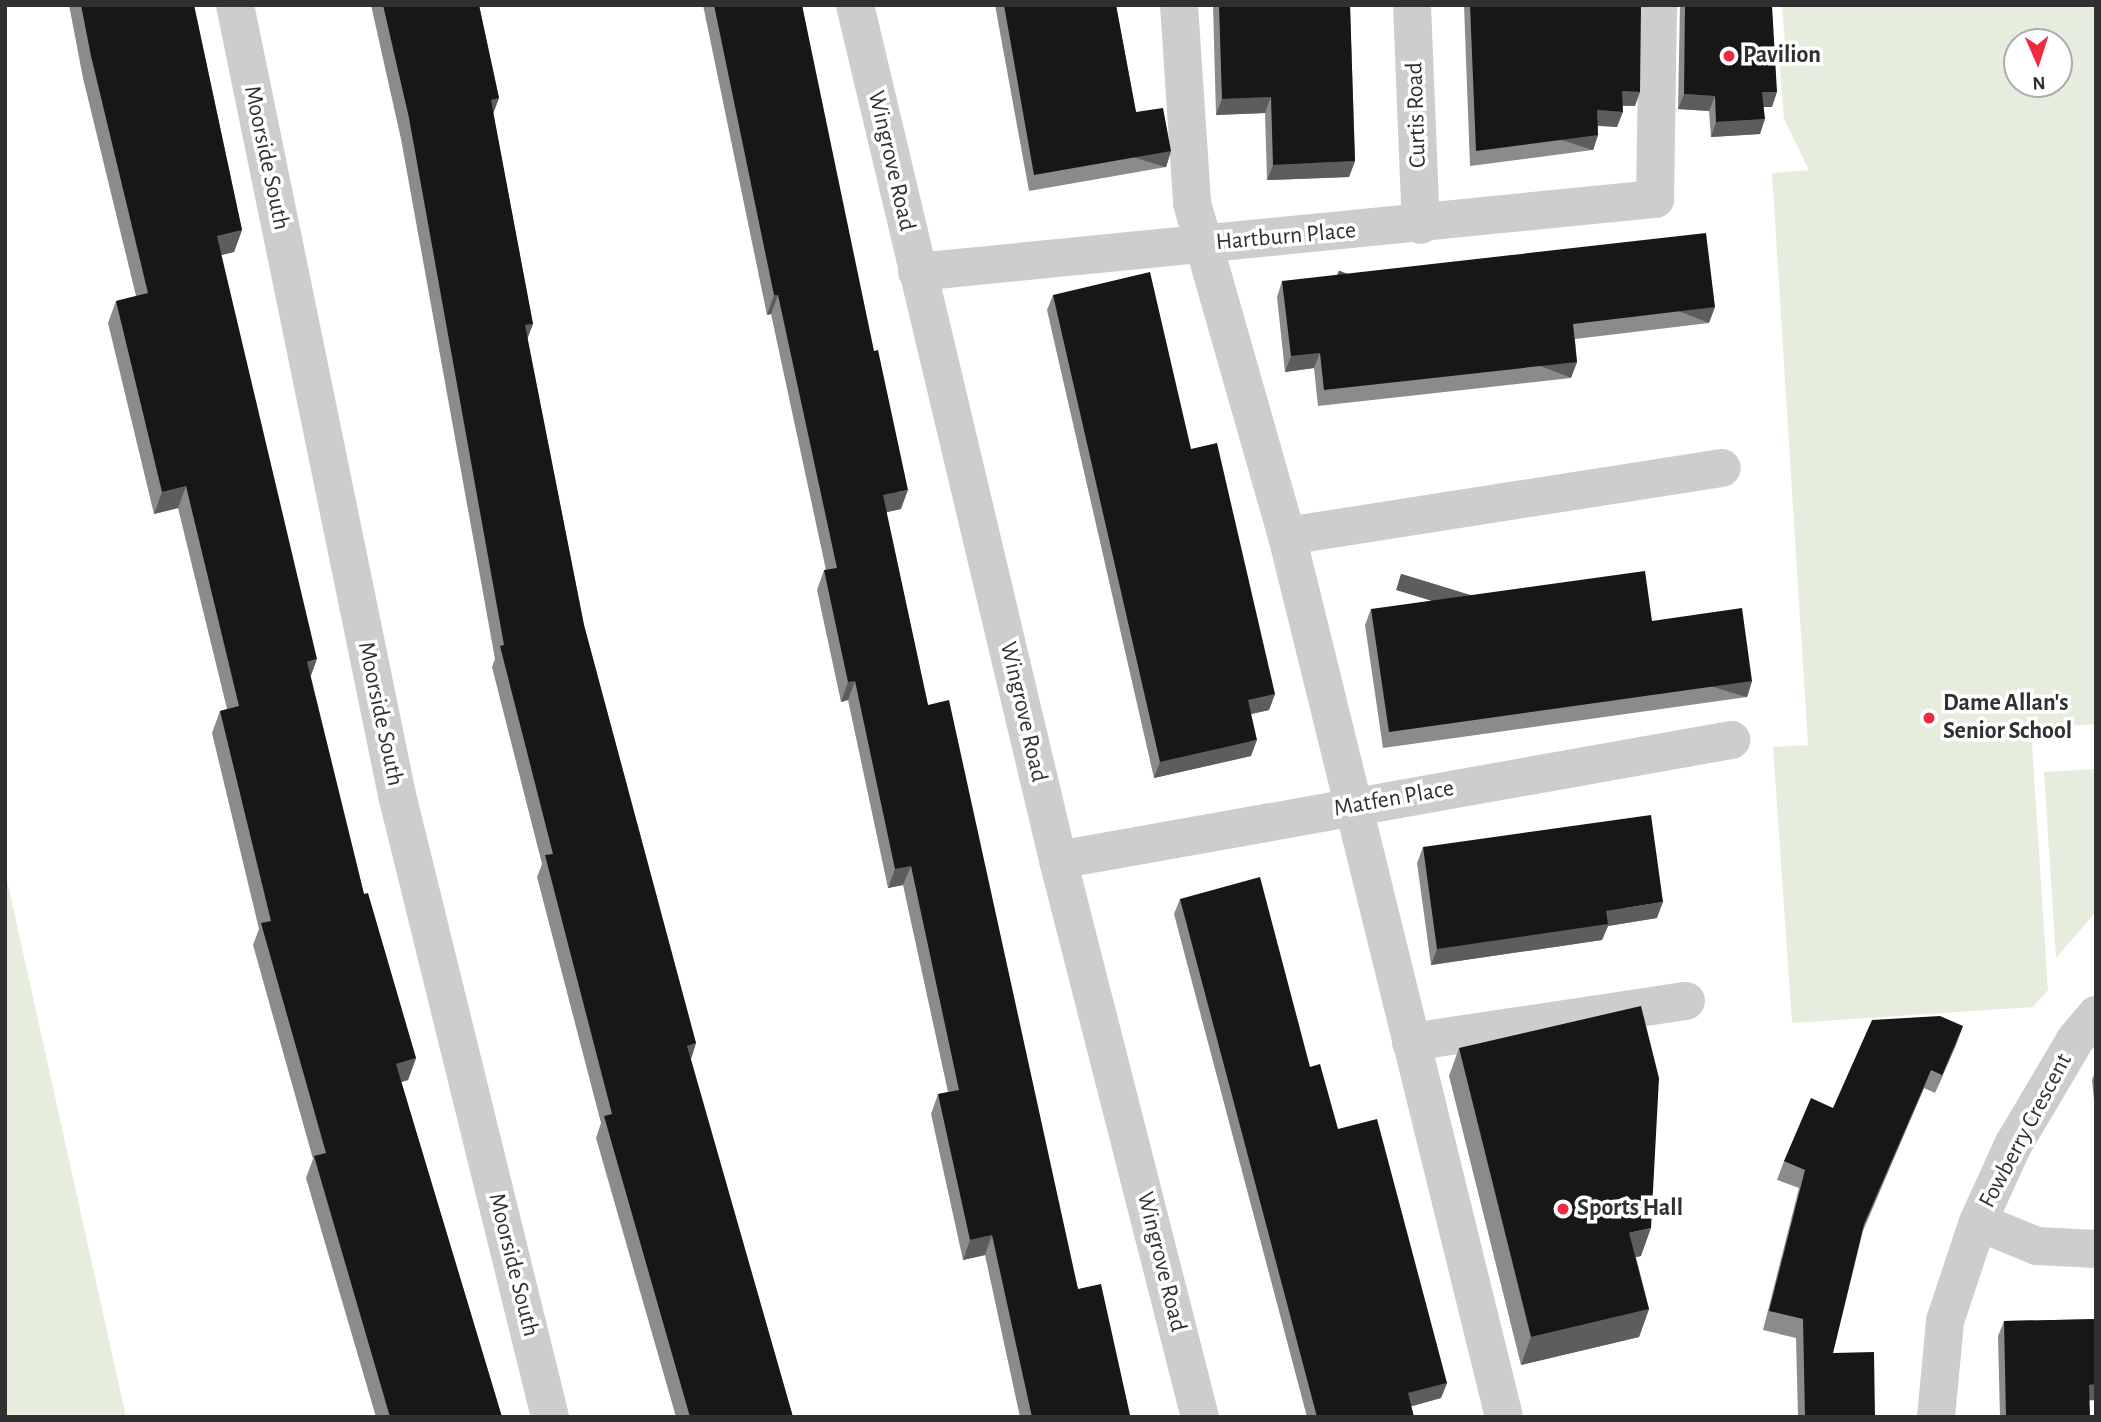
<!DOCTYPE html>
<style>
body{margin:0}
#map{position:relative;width:2101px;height:1422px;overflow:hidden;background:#fff;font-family:"Alegreya Sans",sans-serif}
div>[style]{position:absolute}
.green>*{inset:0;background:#e6eddd}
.minor>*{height:38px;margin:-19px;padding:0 19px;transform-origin:19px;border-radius:19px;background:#cdcdcd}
.wall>*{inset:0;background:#8b8b8b}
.shaded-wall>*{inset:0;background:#5d5d5d;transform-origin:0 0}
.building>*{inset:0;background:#171717}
.dots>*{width:19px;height:19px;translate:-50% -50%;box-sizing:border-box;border:4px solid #fff;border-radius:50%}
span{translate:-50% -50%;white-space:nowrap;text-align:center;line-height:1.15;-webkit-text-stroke:7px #fff;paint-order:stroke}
.poi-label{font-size:24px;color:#303030;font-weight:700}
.left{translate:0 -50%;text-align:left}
.street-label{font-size:24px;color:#303030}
.frame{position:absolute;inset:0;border:7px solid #303030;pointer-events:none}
.north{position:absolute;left:2003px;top:28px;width:70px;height:70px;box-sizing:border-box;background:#fff;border:2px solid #acacac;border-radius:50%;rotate:177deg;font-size:19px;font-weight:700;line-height:28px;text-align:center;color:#303030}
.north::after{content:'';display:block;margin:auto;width:24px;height:32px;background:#ee2a41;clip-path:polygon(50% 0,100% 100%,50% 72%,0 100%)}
</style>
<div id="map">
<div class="green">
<i style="clip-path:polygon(evenodd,1782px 5px,2096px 5px,2096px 724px,2031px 729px,2048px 990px,2033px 1007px,1792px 1023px,1773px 747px,1808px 745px,1772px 173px,1809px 170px,1784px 119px,1778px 45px,1785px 44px,1782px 5px,2017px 42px,2059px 42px,2059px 84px,2017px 84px,2017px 42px)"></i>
<i style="clip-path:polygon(2096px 769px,2096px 912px,2056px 958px,2044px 772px)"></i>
<i style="clip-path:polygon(5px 871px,126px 1417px,5px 1417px)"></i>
</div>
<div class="minor">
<i style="left:235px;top:5px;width:806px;rotate:78.41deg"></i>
<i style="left:397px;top:795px;width:641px;rotate:76.18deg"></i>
<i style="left:855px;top:5px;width:879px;rotate:76.64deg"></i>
<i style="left:1058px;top:860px;width:575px;rotate:75.7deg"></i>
<i style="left:1179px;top:5px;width:198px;rotate:86.2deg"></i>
<i style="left:1192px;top:203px;width:346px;rotate:74.1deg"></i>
<i style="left:1287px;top:536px;width:907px;rotate:76.16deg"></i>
<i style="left:1412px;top:5px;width:220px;rotate:87.7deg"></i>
<i style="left:917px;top:272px;width:742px;rotate:-5.65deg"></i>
<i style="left:1655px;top:199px;width:194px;rotate:-89.1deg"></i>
<i style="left:1287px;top:536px;width:440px;rotate:-8.9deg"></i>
<i style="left:1058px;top:860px;width:684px;rotate:-10.11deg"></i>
<i style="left:1411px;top:1042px;width:278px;rotate:-8.5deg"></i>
<i style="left:1978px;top:1222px;width:64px;rotate:22.1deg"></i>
<i style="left:2037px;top:1246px;width:59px;rotate:2.9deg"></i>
<i style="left:1936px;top:1417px;width:96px;rotate:-84.6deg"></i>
<i style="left:1945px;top:1321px;width:104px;rotate:-71.6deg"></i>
<i style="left:1978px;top:1222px;width:85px;rotate:-65.6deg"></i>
<i style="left:2013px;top:1145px;width:122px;rotate:-59.4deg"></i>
<i style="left:2075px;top:1040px;width:33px;rotate:-50deg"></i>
</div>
<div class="wall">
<i style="clip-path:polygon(69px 5px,194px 5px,242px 230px,234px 252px,221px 255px,311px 677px,364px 894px,416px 1058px,408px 1080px,401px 1082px,502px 1417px,376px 1417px,306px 1178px,313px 1159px,253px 945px,259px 929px,212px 733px,220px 711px,227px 709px,178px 508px,154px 514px,108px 323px,116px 301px,136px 296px,83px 78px)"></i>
<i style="clip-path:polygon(371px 5px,479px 5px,499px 98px,493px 114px,533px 324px,527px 338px,584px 625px,696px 1043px,691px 1059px,793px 1417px,676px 1417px,596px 1138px,601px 1123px,537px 877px,542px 864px,492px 667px,495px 659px,401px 139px)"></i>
<i style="clip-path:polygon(703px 5px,802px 5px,901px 509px,886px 512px,928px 705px,1078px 1289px,1129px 1417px,1020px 1417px,985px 1255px,963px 1260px,931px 1114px,938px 1094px,948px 1092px,903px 885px,888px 888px,848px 700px,841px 702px,817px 590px,824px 570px,826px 570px,771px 314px,767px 315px)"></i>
<i style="clip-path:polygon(995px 5px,1116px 5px,1136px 112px,1171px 151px,1166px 167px,1029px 191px)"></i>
<i style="clip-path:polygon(1213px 5px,1350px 5px,1355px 161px,1349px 177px,1267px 180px,1265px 113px,1216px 115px)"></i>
<i style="clip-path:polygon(1464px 5px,1641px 5px,1635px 106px,1623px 106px,1617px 127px,1598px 126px,1598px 135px,1593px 150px,1470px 166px)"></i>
<i style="clip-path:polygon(1680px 5px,1772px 5px,1772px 107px,1764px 107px,1760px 134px,1711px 137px,1709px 111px,1678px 109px)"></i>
<i style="clip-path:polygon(1282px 281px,1715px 307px,1709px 323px,1575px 339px,1577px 362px,1571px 378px,1318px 406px,1314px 368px,1285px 372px,1277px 297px)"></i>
<i style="clip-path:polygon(1053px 295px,1191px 449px,1275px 694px,1269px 710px,1251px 714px,1251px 756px,1154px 778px,1047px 310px)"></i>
<i style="clip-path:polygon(1371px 609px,1752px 681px,1747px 697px,1383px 748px,1365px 625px)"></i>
<i style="clip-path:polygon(1423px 847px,1657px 918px,1608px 926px,1602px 940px,1431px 965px,1417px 863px)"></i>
<i style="clip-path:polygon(1180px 899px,1310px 1067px,1447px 1383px,1441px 1398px,1411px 1406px,1414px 1417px,1307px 1417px,1174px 914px)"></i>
<i style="clip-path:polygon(1963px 1026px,1935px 1093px,1924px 1088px,1863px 1231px,1833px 1353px,1875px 1417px,1798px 1417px,1796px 1338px,1763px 1330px,1799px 1188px,1777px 1180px,1784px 1161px,1833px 1108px)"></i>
<i style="clip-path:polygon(1459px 1048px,1641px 1256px,1636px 1257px,1649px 1309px,1639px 1337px,1521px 1365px,1449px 1076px)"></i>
<i style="clip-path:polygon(2096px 1069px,2096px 1119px,2092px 1080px)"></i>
<i style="clip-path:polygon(2096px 1319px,2096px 1400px,2089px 1400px,2090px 1417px,2000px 1417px,1998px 1336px,2004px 1321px)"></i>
</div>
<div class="shaded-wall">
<i style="clip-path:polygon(1622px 91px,1640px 92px,1635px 106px,1617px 105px)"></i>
<i style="clip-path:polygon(1762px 92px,1777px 92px,1772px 107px,1756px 107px)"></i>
<i style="clip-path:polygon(1684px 94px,1715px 96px,1709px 111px,1678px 109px)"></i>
<i style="clip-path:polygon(1271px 97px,1265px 113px,1216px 115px,1222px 99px)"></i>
<i style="clip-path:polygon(499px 98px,491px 119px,491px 100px)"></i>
<i style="clip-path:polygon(1597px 110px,1623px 112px,1617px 127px,1592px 125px)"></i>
<i style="clip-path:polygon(1765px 119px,1760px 134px,1711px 137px,1716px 122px)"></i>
<i style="left:1598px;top:135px;width:16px;height:123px;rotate:108deg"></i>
<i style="left:1171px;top:151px;width:17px;height:139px;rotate:107deg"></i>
<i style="clip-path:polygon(1355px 161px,1349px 177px,1267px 180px,1273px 165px)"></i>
<i style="clip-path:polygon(242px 230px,234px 252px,209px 258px,217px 236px)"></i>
<i style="clip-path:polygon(774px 295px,778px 295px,771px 314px,767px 315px)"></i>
<i style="left:1715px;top:307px;width:17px;height:143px;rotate:111deg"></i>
<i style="clip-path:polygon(533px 324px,525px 345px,525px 325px)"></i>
<i style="clip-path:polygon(1320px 353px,1314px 368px,1285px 372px,1291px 356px)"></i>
<i style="left:1577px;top:362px;width:17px;height:255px;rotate:111deg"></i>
<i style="clip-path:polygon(186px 486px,178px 508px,154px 514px,162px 492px)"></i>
<i style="clip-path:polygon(908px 490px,901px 509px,875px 515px,883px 495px)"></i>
<i style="clip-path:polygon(317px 659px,309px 681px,307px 662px)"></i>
<i style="clip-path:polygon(855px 681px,848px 700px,841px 702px,848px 682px)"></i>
<i style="left:1752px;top:681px;width:17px;height:367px;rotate:107deg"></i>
<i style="clip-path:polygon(1275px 694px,1269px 710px,1243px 716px,1248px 700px)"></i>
<i style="clip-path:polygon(1257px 740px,1251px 756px,1154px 778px,1160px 762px)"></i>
<i style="clip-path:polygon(911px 866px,903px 885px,888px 888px,895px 869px)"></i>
<i style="clip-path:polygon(1663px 902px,1657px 918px,1608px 926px,1602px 940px,1431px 965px,1437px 949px,1606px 911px)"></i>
<i style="clip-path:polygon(1963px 1026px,1956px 1045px,1935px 1093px,1942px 1075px)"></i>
<i style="clip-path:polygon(696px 1043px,689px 1065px,687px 1046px)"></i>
<i style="clip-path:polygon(416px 1058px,408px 1080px,388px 1086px,396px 1064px)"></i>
<i style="clip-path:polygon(1931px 1070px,1924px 1088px,1857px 1242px,1864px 1224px)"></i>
<i style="clip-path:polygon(1651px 1228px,1641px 1256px,1619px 1261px,1629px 1233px)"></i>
<i style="clip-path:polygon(992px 1235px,985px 1255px,963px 1260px,970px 1240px)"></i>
<i style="clip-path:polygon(1649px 1309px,1639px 1337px,1521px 1365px,1531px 1337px)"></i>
<i style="clip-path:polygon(1447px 1383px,1441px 1398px,1402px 1409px,1408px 1393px)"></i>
<i style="clip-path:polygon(2096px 1384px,2096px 1400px,2083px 1401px,2089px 1385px)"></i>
</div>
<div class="building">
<i style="clip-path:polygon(81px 5px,194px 5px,242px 230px,217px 236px,317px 659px,307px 662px,364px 894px,368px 893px,416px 1058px,396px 1064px,502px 1417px,390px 1417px,314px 1156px,326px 1153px,261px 923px,271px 921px,220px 711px,239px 706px,186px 486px,162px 492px,116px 301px,148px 293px,91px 56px)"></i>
<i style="clip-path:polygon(383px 5px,479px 5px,499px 98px,491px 100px,533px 324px,525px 325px,584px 625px,696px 1043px,687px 1046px,793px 1417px,690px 1417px,604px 1116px,612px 1114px,545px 855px,553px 854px,500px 646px,504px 645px,409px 118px)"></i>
<i style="clip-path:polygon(714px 5px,802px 5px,874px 351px,878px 350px,908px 490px,883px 495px,928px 705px,949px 700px,1078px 1289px,1101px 1284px,1130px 1415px,1120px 1417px,1032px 1417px,992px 1235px,970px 1240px,938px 1094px,959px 1090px,911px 866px,895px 869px,855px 681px,848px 682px,824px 570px,837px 568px,778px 295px,774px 295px)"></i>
<i style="clip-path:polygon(1004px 5px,1116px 5px,1136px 112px,1163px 108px,1171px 151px,1034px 175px)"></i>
<i style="clip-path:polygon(1219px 5px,1350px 5px,1355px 161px,1273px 165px,1271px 97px,1222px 99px)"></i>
<i style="clip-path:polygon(1470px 5px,1641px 5px,1640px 92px,1622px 91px,1623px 112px,1597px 110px,1598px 135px,1476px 151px)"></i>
<i style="clip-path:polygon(1685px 5px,1772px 5px,1777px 92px,1762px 92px,1765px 119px,1716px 122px,1715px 96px,1684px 94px)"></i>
<i style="clip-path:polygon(1706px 233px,1715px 307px,1573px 324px,1577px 362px,1324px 390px,1320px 353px,1291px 356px,1282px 281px)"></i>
<i style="clip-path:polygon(1150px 272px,1191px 449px,1217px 443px,1275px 694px,1248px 700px,1257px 740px,1160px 762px,1053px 295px)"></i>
<i style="clip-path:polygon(1645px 571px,1652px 621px,1742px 608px,1752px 681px,1389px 732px,1371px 609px)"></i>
<i style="clip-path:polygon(1651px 815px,1663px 902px,1606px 911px,1608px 924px,1437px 949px,1423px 847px)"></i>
<i style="clip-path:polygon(1260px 877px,1310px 1067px,1320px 1064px,1338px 1129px,1377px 1119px,1447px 1383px,1408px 1393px,1414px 1417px,1317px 1417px,1180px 899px)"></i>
<i style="clip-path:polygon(1641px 1006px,1659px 1078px,1651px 1228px,1629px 1233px,1649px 1309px,1531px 1337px,1459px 1048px)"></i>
<i style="clip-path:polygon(1940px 1016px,1963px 1026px,1942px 1075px,1931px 1070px,1864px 1224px,1833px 1353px,1874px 1352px,1875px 1417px,1805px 1417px,1803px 1319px,1769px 1311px,1805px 1170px,1784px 1161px,1811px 1098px,1833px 1108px,1872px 1020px)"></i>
<i style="clip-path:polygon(2096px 1319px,2096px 1384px,2089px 1385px,2090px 1417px,2006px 1417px,2004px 1321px)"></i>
</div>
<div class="dots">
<i style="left:1729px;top:56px;background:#ee2a41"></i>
<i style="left:1929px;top:718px;background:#ee2a41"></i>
<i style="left:1563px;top:1209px;background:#ee2a41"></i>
</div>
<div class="poi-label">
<span class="left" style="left:1743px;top:56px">Pavilion</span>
<span class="left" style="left:1943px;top:718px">Dame Allan's<br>Senior School</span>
<span class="left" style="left:1577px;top:1209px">Sports Hall</span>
</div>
<div class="street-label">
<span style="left:1417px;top:115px;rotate:-92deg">Curtis Road</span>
<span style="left:266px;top:158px;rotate:78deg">Moorside South</span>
<span style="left:891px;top:161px;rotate:77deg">Wingrove Road</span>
<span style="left:1286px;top:237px;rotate:-5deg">Hartburn Place</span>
<span style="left:1023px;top:712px;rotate:77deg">Wingrove Road</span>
<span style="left:380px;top:714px;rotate:78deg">Moorside South</span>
<span style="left:1394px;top:799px;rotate:-10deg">Matfen Place</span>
<span style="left:2026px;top:1131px;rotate:-62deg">Fowberry Crescent</span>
<span style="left:1161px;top:1262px;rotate:76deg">Wingrove Road</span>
<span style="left:513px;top:1265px;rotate:76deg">Moorside South</span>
</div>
<div class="frame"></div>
<div class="north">N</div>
</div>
